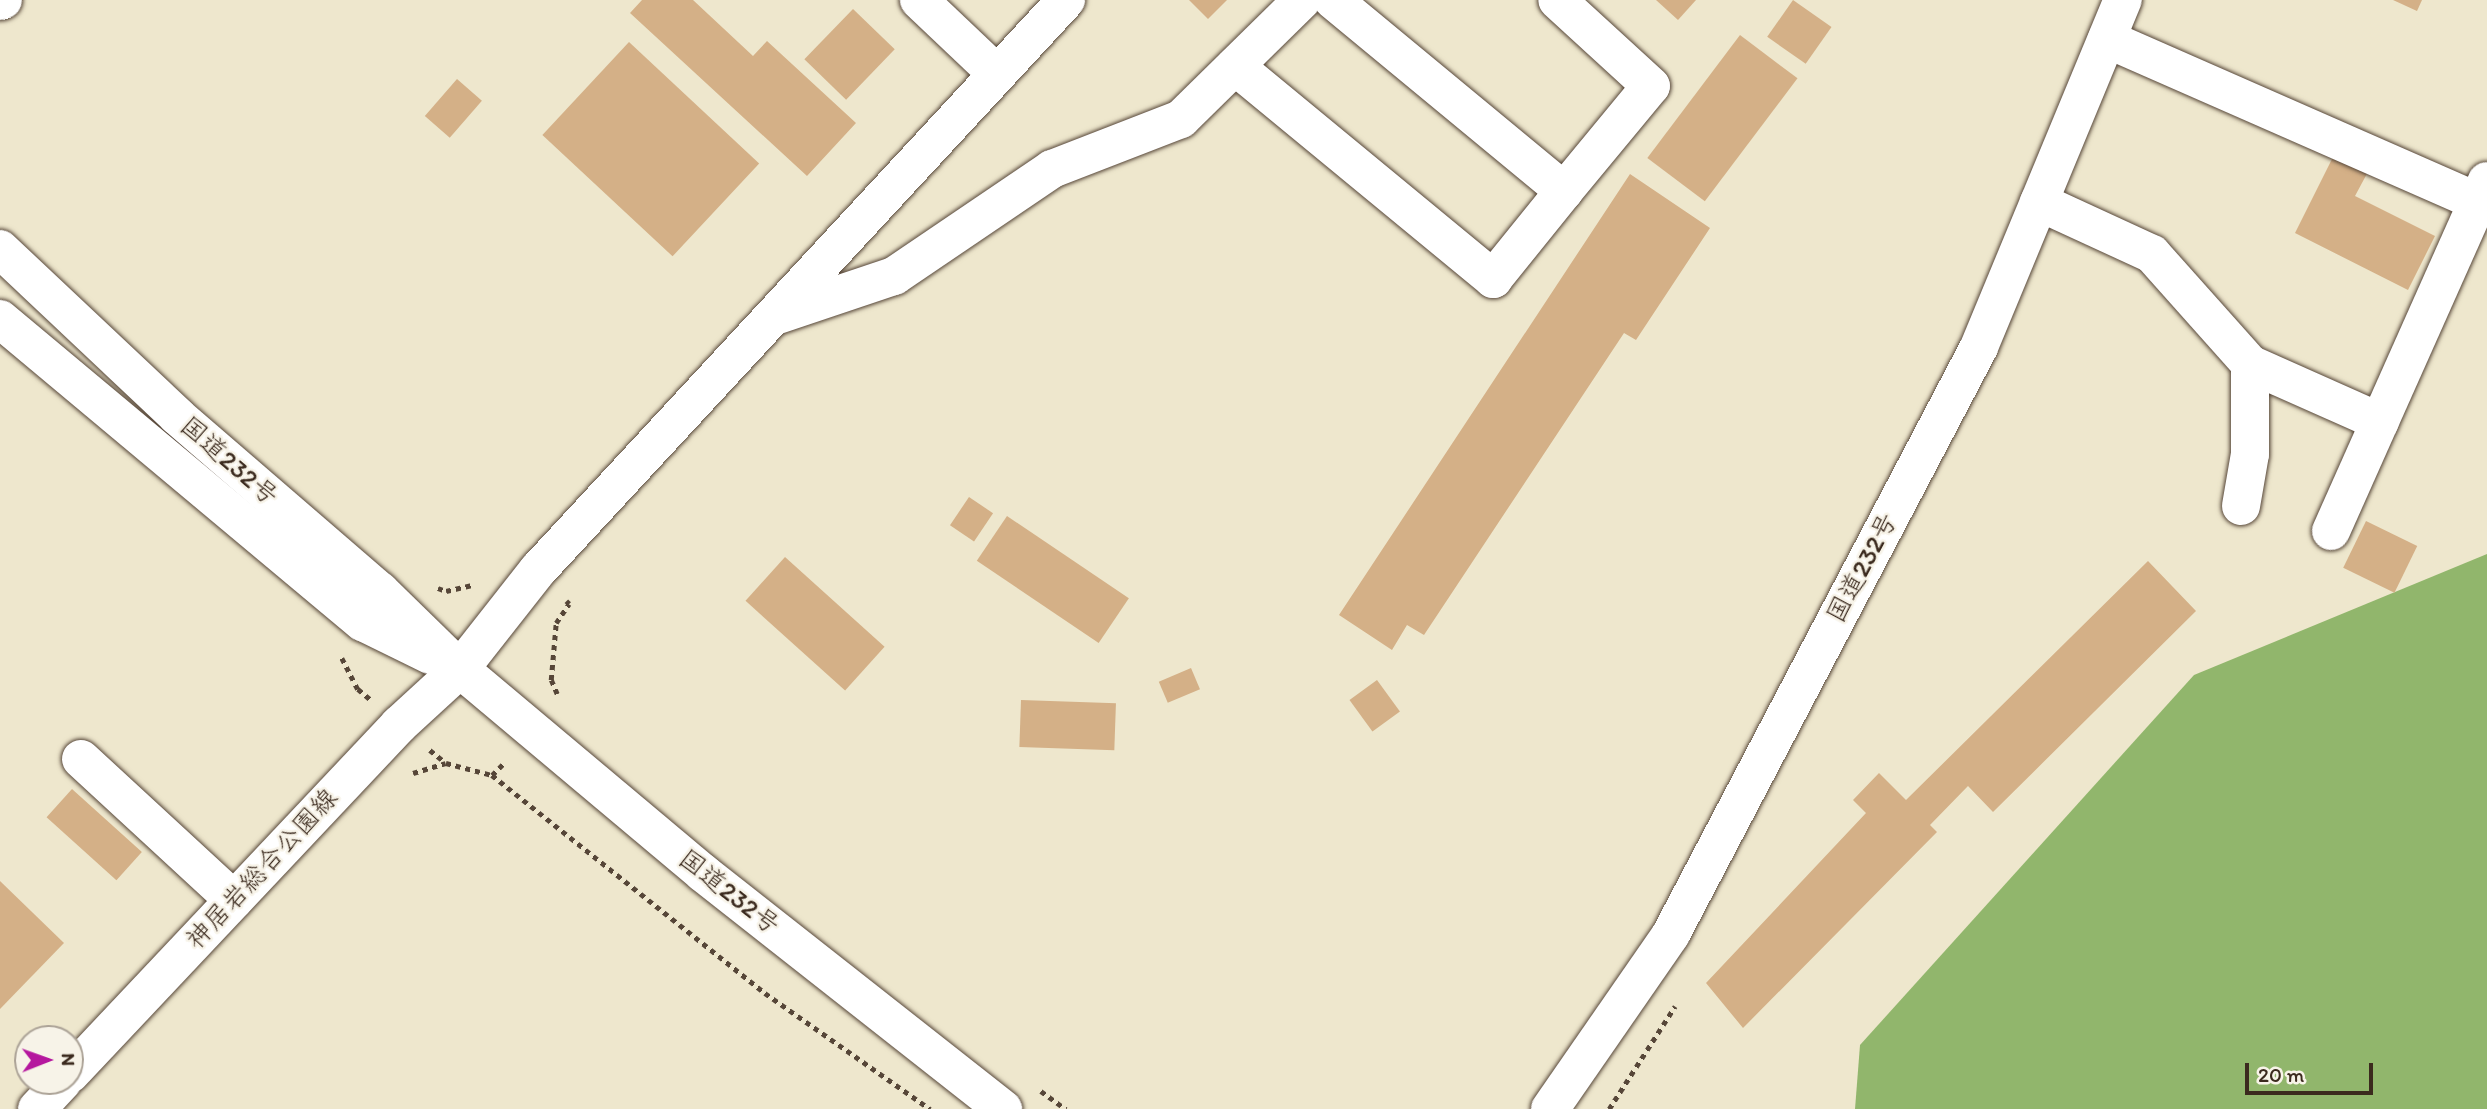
<!DOCTYPE html>
<meta charset="utf-8">
<style>
body{margin:0}
#map{position:relative;width:2487px;height:1109px;overflow:hidden;background:#eee7cd;font-family:Itim,"Klee One",sans-serif}
div>[style]{position:absolute}
.forest>*{inset:0;background:#91b66c}
.building>*{inset:0;background:#d4b087;transform-origin:0 0}
.path>*{height:4.5px;margin-top:-2.25px;transform-origin:0;background:repeating-linear-gradient(90deg,#564638 0 5px,transparent 0 10px)}
.roads{filter:drop-shadow(0 0 2px #564638) drop-shadow(0 0 2px #564638)}
.minor>*{height:38px;margin:-19px;padding:0 19px;transform-origin:19px;border-radius:19px;background:#fff}
.major>*{height:38px;margin:-19px;padding:0 19px;transform-origin:19px;border-radius:19px;background:#fff}
.highway>*{height:38px;margin:-19px;padding:0 19px;transform-origin:19px;border-radius:19px;background:#fff}
span{translate:-50% -50%;white-space:nowrap;text-align:center;line-height:1.15;-webkit-text-stroke:5px #f7f3e8;paint-order:stroke}
.street-label{font-size:26px;color:#3b2a1e}
.north{position:absolute;left:14px;top:1025px;width:70px;height:70px;box-sizing:border-box;background:#f7f3e8;border:2px solid #aca397;border-radius:50%;rotate:89deg;font-size:19px;font-weight:700;line-height:28px;text-align:center;color:#3b2a1e}
.north::after{content:'';display:block;margin:auto;width:24px;height:32px;background:#b5179e;clip-path:polygon(50% 0,100% 100%,50% 72%,0 100%)}
.scale{position:absolute;left:2245px;top:1063px;width:128px;height:32px;box-sizing:border-box;border:4px solid #3b2a1e;border-top:0;padding-left:9px;font-size:21px;line-height:24px;white-space:nowrap;color:#3b2a1e;-webkit-text-stroke:5px #f7f3e8;paint-order:stroke}
</style>
<div id="map">
<div class="forest">
<i style="clip-path:polygon(2487px 554px,2487px 1109px,1855px 1109px,1860px 1045px,2194px 675px)"></i>
</div>
<div class="building">
<i style="clip-path:polygon(642px 0,693px 0,753px 56px,767px 41px,856px 123px,807px 176px,630px 13px)"></i>
<i style="clip-path:polygon(1189px 0,1227px 0,1208px 19px)"></i>
<i style="clip-path:polygon(1656px 0,1696px 0,1678px 20px)"></i>
<i style="left:1793px;top:0;width:47px;height:45px;rotate:35deg"></i>
<i style="clip-path:polygon(2393px 0,2422px 0,2417px 11px)"></i>
<i style="left:853px;top:9px;width:58px;height:70px;rotate:44deg"></i>
<i style="left:1740px;top:35px;width:72px;height:154px;rotate:37deg"></i>
<i style="left:629px;top:42px;width:178px;height:127px;rotate:43deg"></i>
<i style="left:457px;top:79px;width:33px;height:49px;rotate:41deg"></i>
<i style="clip-path:polygon(2336px 151px,2370px 168px,2355px 196px,2435px 236px,2408px 290px,2295px 233px)"></i>
<i style="clip-path:polygon(1630px 174px,1710px 228px,1636px 340px,1624px 333px,1424px 635px,1407px 625px,1392px 650px,1339px 615px)"></i>
<i style="left:969px;top:497px;width:29px;height:34px;rotate:34deg"></i>
<i style="left:1007px;top:516px;width:147px;height:54px;rotate:34deg"></i>
<i style="left:2366px;top:521px;width:57px;height:52px;rotate:26deg"></i>
<i style="left:785px;top:557px;width:134px;height:59px;rotate:42deg"></i>
<i style="clip-path:polygon(2148px 561px,2196px 611px,1993px 812px,1968px 786px,1930px 825px,1937px 832px,1743px 1028px,1706px 983px,1866px 813px,1853px 800px,1879px 773px,1906px 800px)"></i>
<i style="left:1191px;top:668px;width:23px;height:35px;rotate:67deg"></i>
<i style="left:1377px;top:680px;width:39px;height:34px;rotate:54deg"></i>
<i style="left:1021px;top:700px;width:95px;height:47px;rotate:2deg"></i>
<i style="left:72px;top:789px;width:94px;height:38px;rotate:42deg"></i>
<i style="clip-path:polygon(0 881px,64px 943px,0 1009px)"></i>
</div>
<div class="path">
<i style="left:438px;top:588px;width:9px;rotate:21deg"></i>
<i style="left:446px;top:591px;width:28px;rotate:-13deg"></i>
<i style="left:342px;top:658px;width:35px;rotate:63deg"></i>
<i style="left:358px;top:689px;width:16px;rotate:40deg"></i>
<i style="left:557px;top:694px;width:15px;rotate:-113deg"></i>
<i style="left:551px;top:680px;width:57px;rotate:-85deg"></i>
<i style="left:556px;top:623px;width:23px;rotate:-56deg"></i>
<i style="left:569px;top:604px;width:4px;rotate:-135deg"></i>
<i style="left:430px;top:750px;width:19px;rotate:39deg"></i>
<i style="left:413px;top:773px;width:34px;rotate:-17deg"></i>
<i style="left:446px;top:763px;width:48px;rotate:14.6deg"></i>
<i style="left:492px;top:775px;width:349px;rotate:38.6deg"></i>
<i style="left:765px;top:993px;width:202px;rotate:35.1deg"></i>
<i style="left:492px;top:775px;width:20px;rotate:-45deg"></i>
<i style="left:1041px;top:1091px;width:31px;rotate:36deg"></i>
<i style="left:1609px;top:1109px;width:122px;rotate:-57.3deg"></i>
</div>
<div class="roads">
<div class="minor">
<i style="left:919px;top:0;width:106px;rotate:43.5deg"></i>
<i style="left:1333px;top:0;width:300px;rotate:39.6deg"></i>
<i style="left:1564px;top:191px;width:136px;rotate:-50.4deg"></i>
<i style="left:1651px;top:86px;width:127px;rotate:-137.5deg"></i>
<i style="left:0;top:1px;width:3px;rotate:-18deg"></i>
<i style="left:2107px;top:39px;width:406px;rotate:23.7deg"></i>
<i style="left:1235px;top:66px;width:335px;rotate:39.5deg"></i>
<i style="left:1493px;top:279px;width:113px;rotate:-51.1deg"></i>
<i style="left:2039px;top:202px;width:124px;rotate:24.7deg"></i>
<i style="left:2152px;top:254px;width:147px;rotate:48.3deg"></i>
<i style="left:2250px;top:364px;width:142px;rotate:24deg"></i>
<i style="left:775px;top:316px;width:126px;rotate:-18.6deg"></i>
<i style="left:894px;top:276px;width:191px;rotate:-34.1deg"></i>
<i style="left:1052px;top:169px;width:138px;rotate:-21.2deg"></i>
<i style="left:1181px;top:119px;width:170px;rotate:-44.5deg"></i>
<i style="left:2241px;top:506px;width:53px;rotate:-80.2deg"></i>
<i style="left:2250px;top:454px;width:90px;rotate:-90deg"></i>
<i style="left:2331px;top:531px;width:383px;rotate:-66deg"></i>
<i style="left:460px;top:669px;width:126px;rotate:-51.8deg"></i>
<i style="left:538px;top:570px;width:777px;rotate:-47.19deg"></i>
<i style="left:81px;top:759px;width:208px;rotate:42.7deg"></i>
</div>
<div class="major">
<i style="left:70px;top:1074px;width:480px;rotate:-46.7deg"></i>
<i style="left:399px;top:725px;width:83px;rotate:-42.6deg"></i>
<i style="left:37px;top:1109px;width:38px;rotate:-47deg"></i>
</div>
<div class="highway">
<i style="left:0;top:249px;width:243px;rotate:43.3deg"></i>
<i style="left:177px;top:416px;width:268px;rotate:40.8deg"></i>
<i style="left:380px;top:591px;width:112px;rotate:44.3deg"></i>
<i style="left:460px;top:669px;width:317px;rotate:40deg"></i>
<i style="left:703px;top:873px;width:382px;rotate:38.2deg"></i>
<i style="left:0;top:319px;width:473px;rotate:39.9deg"></i>
<i style="left:363px;top:622px;width:75px;rotate:26.2deg"></i>
<i style="left:1550px;top:1109px;width:213px;rotate:-55.3deg"></i>
<i style="left:1671px;top:934px;width:663px;rotate:-62.31deg"></i>
<i style="left:1979px;top:347px;width:376px;rotate:-67.5deg"></i>
</div>
</div>
<div class="street-label">
<span style="left:229px;top:461px;rotate:41deg">国道232号</span>
<span style="left:1862px;top:568px;rotate:-62deg">国道232号</span>
<span style="left:262px;top:869px;rotate:-47deg">神居岩総合公園線</span>
<span style="left:729px;top:892px;rotate:38deg">国道232号</span>
</div>
<div class="north">N</div>
<div class="scale">20 m</div>
</div>
